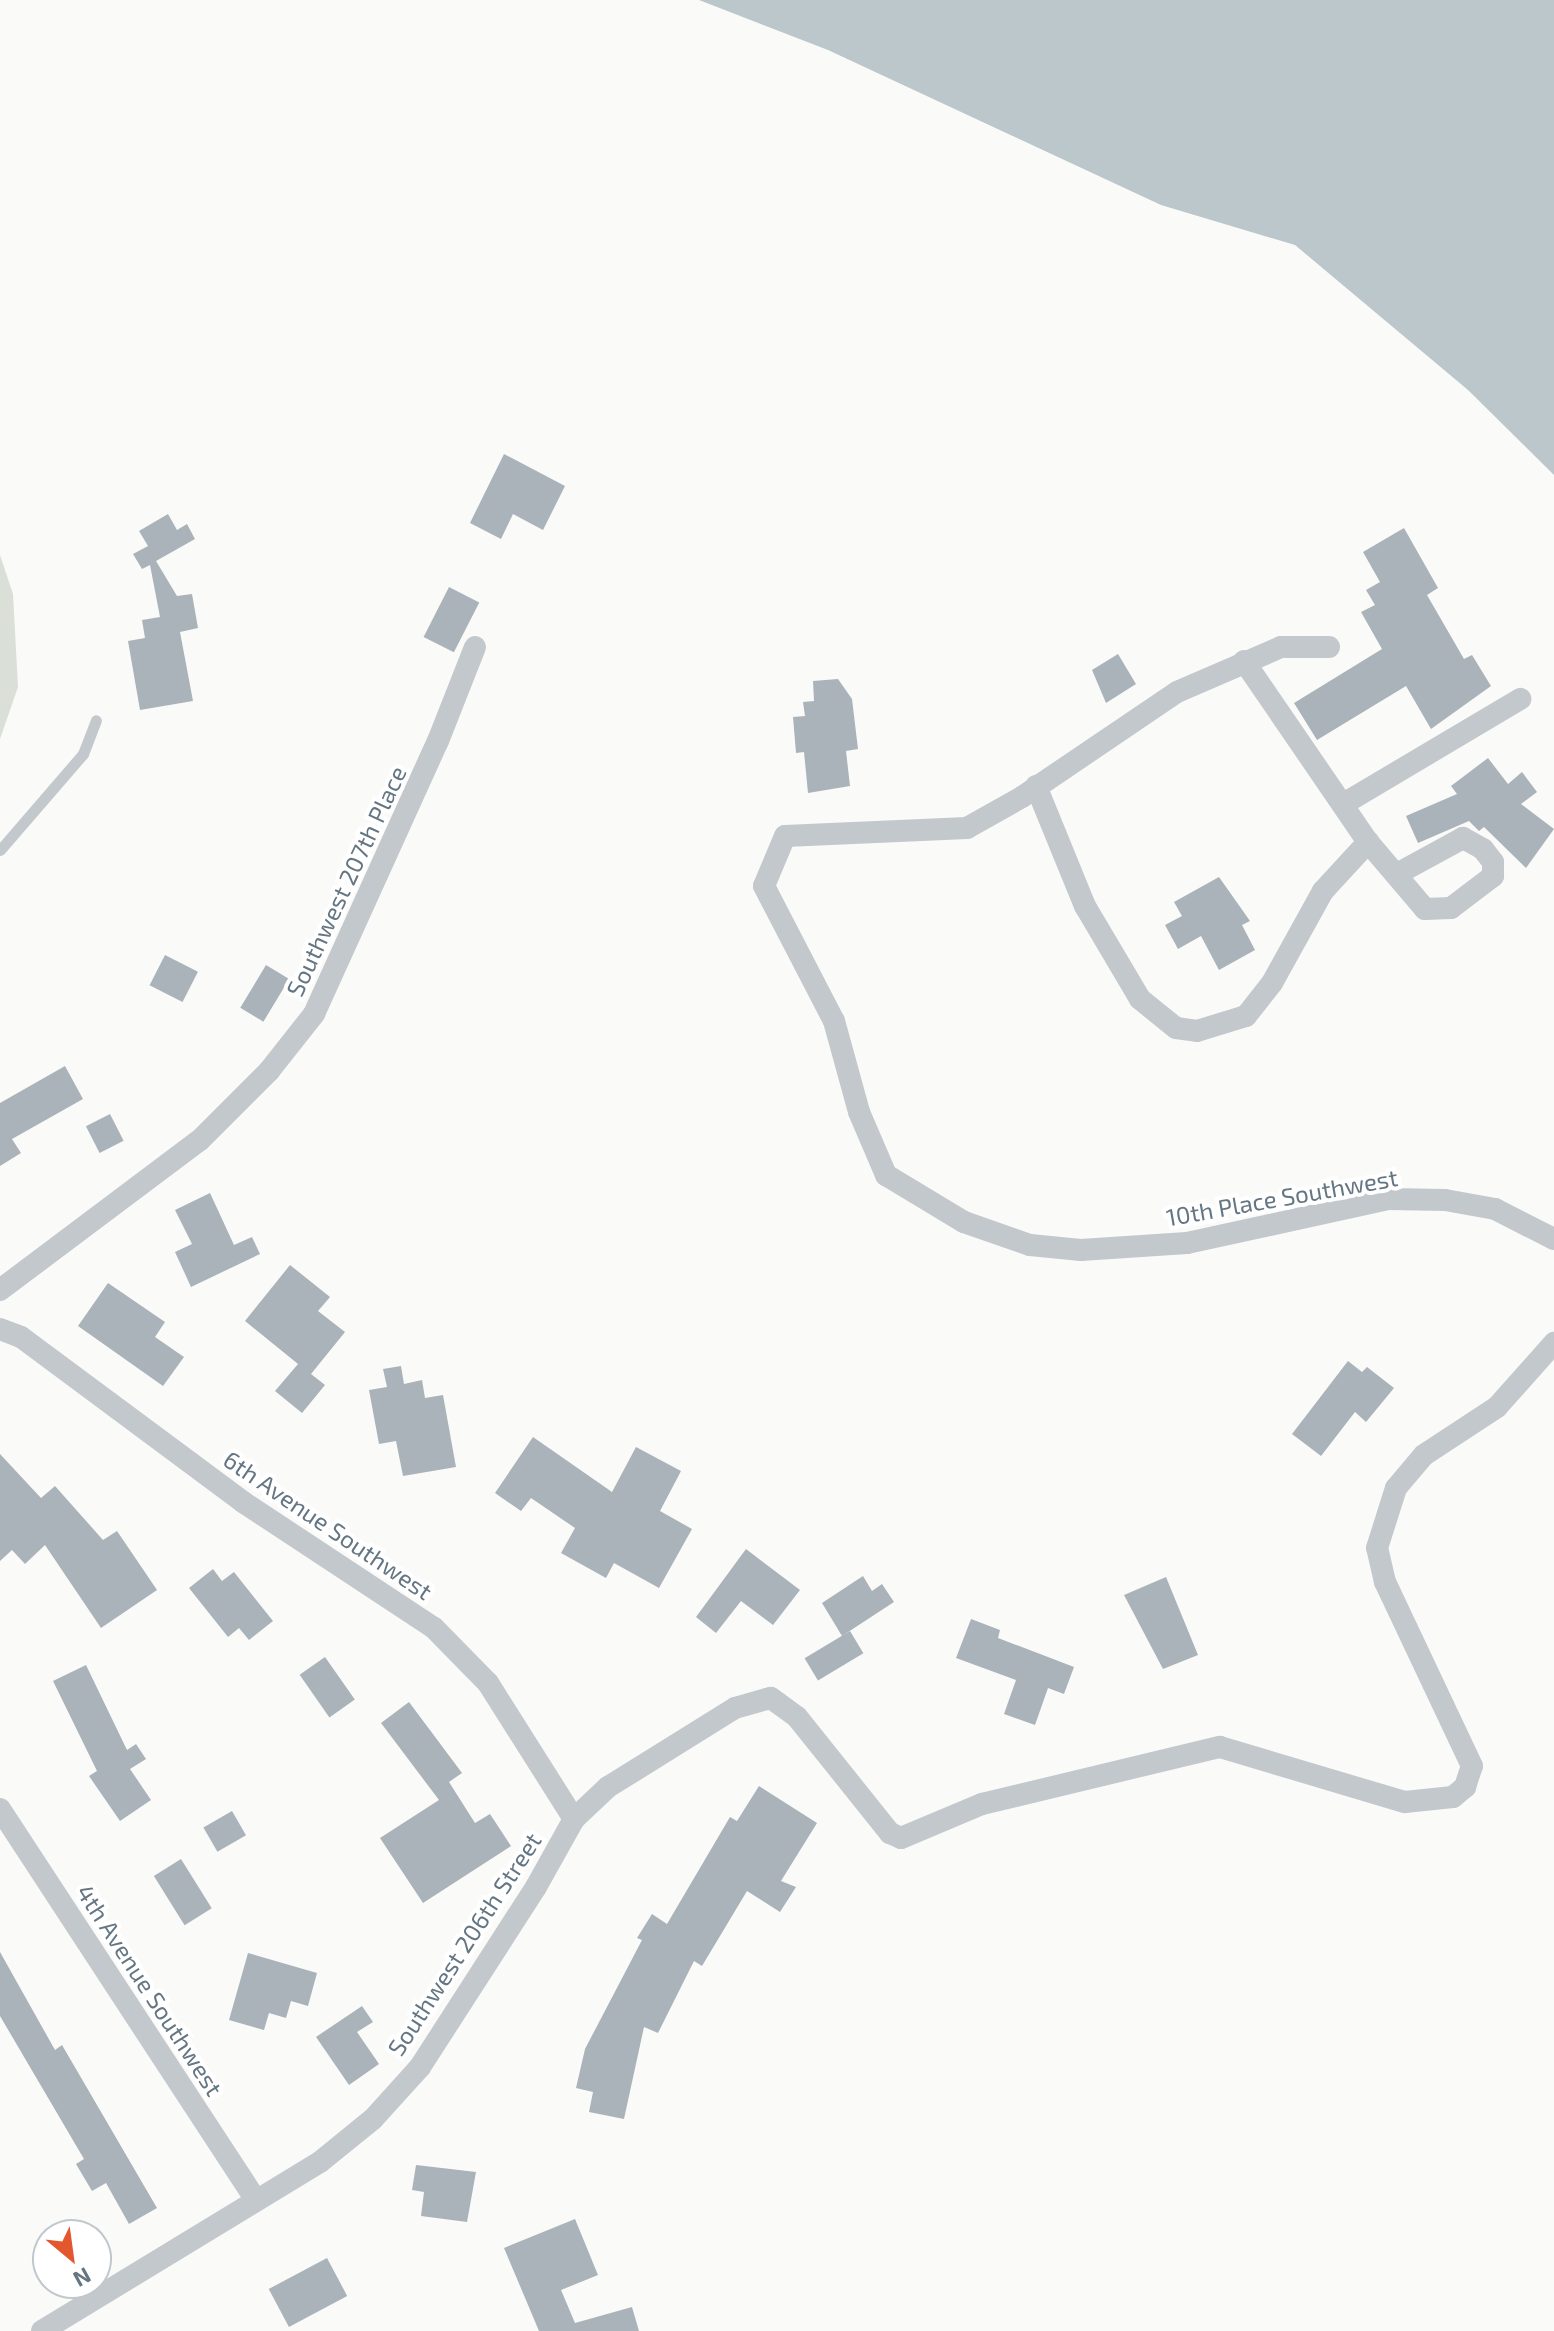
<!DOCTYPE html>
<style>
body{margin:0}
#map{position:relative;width:1554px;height:2331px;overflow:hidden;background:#fafaf8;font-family:"Exo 2",sans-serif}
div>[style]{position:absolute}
.green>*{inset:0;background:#dadfd7}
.water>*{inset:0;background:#bbc7cb}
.building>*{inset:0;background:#aab3b9;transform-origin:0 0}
.service>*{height:11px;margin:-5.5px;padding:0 5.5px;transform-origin:5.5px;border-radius:5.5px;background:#c3c8cc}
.minor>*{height:22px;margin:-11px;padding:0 11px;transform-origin:11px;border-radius:11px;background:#c3c8cc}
span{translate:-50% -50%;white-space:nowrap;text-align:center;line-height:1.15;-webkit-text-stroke:8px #fff;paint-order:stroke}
.street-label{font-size:24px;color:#657683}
.north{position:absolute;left:32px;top:2219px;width:80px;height:80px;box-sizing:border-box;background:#fff;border:2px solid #c1c8cd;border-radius:50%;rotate:151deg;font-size:22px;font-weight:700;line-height:32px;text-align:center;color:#657683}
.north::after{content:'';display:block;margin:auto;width:28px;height:36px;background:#e4572e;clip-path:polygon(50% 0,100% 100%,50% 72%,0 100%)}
</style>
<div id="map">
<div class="green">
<i style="clip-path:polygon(0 555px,13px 594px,18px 687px,0 739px)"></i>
</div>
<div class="water">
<i style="clip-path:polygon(699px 0,1554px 0,1554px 475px,1468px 390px,1295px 245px,1161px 205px,828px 50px)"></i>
</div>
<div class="building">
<i style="clip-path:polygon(504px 454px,565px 486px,543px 530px,513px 514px,501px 539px,470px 523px)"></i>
<i style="clip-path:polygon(168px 514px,177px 530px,187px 524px,195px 539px,156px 561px,177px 596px,192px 594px,198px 628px,180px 632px,193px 701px,140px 710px,128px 641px,145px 638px,142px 620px,160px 617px,150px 565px,142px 569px,133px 554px,148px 546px,139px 531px)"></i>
<i style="clip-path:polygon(1404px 528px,1438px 588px,1427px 595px,1464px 659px,1472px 655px,1491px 686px,1431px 729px,1406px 686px,1317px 740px,1294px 703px,1382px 649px,1361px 612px,1375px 605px,1366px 590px,1380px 582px,1363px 552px)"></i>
<i style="left:449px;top:587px;width:34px;height:56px;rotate:27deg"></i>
<i style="clip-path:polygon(1118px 654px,1136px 684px,1106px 703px,1092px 670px)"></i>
<i style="clip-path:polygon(838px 679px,852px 699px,858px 749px,846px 751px,850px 786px,808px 793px,804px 752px,796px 753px,793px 717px,805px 716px,803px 702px,814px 701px,813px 681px)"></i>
<i style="clip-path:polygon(1488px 758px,1508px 784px,1522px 772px,1537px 792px,1521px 804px,1554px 829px,1526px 868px,1484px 827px,1479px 831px,1469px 821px,1418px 843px,1406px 816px,1457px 794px,1451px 786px)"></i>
<i style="clip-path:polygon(1219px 877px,1250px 921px,1242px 925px,1255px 950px,1219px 970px,1201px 936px,1178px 949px,1165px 925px,1182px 916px,1174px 902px)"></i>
<i style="left:165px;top:955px;width:37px;height:34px;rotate:27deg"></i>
<i style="left:266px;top:965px;width:27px;height:50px;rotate:31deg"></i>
<i style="clip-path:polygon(65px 1066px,83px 1099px,12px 1139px,21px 1153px,0 1166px,0 1103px)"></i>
<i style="left:110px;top:1114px;width:30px;height:27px;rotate:63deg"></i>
<i style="clip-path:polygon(210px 1193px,234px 1245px,252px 1237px,260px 1254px,191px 1287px,175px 1252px,192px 1244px,175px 1210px)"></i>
<i style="clip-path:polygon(290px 1265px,330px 1297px,318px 1311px,345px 1332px,311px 1374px,325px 1385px,302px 1413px,275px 1391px,298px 1364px,245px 1321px)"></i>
<i style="clip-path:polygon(108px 1283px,165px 1322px,155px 1337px,184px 1357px,163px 1386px,78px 1326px)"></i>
<i style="clip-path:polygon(1348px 1361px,1362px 1372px,1367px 1367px,1394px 1388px,1366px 1422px,1355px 1412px,1321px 1456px,1292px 1434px)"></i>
<i style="clip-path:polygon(401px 1366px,404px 1384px,422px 1380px,425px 1398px,443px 1395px,456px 1467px,403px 1476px,396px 1441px,379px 1444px,369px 1390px,387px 1387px,383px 1369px)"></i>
<i style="clip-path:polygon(533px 1437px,612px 1492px,636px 1447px,681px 1471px,660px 1511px,692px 1529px,659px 1588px,614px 1563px,606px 1578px,561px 1553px,575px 1528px,531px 1498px,521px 1511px,495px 1493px)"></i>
<i style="clip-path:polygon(0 1454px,41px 1498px,55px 1486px,103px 1540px,117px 1531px,157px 1590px,101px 1628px,45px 1545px,25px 1564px,12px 1550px,0 1561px)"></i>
<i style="clip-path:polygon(746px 1549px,800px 1590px,773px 1625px,741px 1601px,716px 1633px,696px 1617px)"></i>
<i style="clip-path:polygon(213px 1569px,222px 1581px,234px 1572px,273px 1621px,249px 1640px,239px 1628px,228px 1637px,189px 1588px)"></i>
<i style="clip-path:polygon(863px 1576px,872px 1591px,882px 1584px,894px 1602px,842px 1636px,822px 1603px)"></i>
<i style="clip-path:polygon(1166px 1577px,1198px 1655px,1163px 1669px,1124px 1595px)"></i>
<i style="clip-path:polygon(971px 1619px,1000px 1630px,998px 1638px,1074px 1667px,1064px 1694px,1048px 1688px,1035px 1725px,1004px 1714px,1016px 1680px,956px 1658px)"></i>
<i style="left:850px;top:1631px;width:26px;height:53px;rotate:59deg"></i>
<i style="left:325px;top:1657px;width:52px;height:31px;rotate:55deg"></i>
<i style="clip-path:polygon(86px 1665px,127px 1750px,136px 1744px,146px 1759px,130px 1769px,151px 1800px,120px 1821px,89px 1776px,97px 1771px,53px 1681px)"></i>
<i style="clip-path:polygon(409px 1702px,462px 1773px,449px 1782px,475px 1823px,490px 1814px,511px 1846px,423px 1903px,380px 1838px,439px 1800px,381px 1723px)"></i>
<i style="clip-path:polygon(759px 1786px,817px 1823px,781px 1881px,796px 1887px,780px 1912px,747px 1891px,702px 1966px,694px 1961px,658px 2033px,644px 2027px,624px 2119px,589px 2112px,593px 2092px,576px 2088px,585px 2049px,642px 1940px,637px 1938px,652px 1914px,667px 1924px,730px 1817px,737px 1821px)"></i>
<i style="left:232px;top:1811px;width:28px;height:33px;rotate:60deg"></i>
<i style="left:181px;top:1859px;width:58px;height:32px;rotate:58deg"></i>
<i style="clip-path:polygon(0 1952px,55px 2050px,62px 2045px,157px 2208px,129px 2224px,106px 2183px,92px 2191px,76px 2164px,84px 2159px,0 2016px)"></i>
<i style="clip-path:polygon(248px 1953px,317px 1973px,308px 2006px,291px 2001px,286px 2018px,269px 2013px,264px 2030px,229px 2020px)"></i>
<i style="clip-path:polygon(362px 2006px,373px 2022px,357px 2032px,379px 2064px,349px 2085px,316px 2037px)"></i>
<i style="clip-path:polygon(416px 2165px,476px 2172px,467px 2222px,421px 2216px,424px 2192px,412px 2190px)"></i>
<i style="clip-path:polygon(575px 2219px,598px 2275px,561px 2290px,575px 2323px,632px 2307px,639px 2331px,539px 2331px,504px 2248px)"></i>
<i style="left:327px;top:2258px;width:43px;height:66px;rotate:62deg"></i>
</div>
<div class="service">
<i style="left:0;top:850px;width:127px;rotate:-49.2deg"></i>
<i style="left:83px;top:754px;width:36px;rotate:-69deg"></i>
</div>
<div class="minor">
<i style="left:1329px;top:647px;width:48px;rotate:180deg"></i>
<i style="left:1281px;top:647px;width:113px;rotate:156.6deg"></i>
<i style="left:1177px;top:692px;width:187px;rotate:145.9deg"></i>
<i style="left:1022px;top:797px;width:63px;rotate:150.6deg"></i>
<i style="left:967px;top:828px;width:182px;rotate:177.5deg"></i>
<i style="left:785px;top:836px;width:54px;rotate:112.8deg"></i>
<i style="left:764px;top:886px;width:152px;rotate:62.6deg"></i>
<i style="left:834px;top:1021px;width:94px;rotate:74.6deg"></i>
<i style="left:859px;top:1112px;width:69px;rotate:66.8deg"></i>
<i style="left:886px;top:1175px;width:91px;rotate:31.1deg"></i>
<i style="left:964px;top:1222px;width:70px;rotate:19.2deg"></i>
<i style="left:1030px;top:1245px;width:51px;rotate:5.6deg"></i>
<i style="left:1081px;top:1250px;width:106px;rotate:-3.8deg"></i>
<i style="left:1187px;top:1243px;width:206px;rotate:-12.3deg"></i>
<i style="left:1388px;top:1199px;width:57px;rotate:1deg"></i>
<i style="left:1445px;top:1200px;width:51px;rotate:10.2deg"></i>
<i style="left:1495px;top:1209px;width:66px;rotate:27deg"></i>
<i style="left:1244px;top:661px;width:219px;rotate:55.6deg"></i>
<i style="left:1368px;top:842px;width:88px;rotate:49.6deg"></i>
<i style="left:1425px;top:909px;width:26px;rotate:-2deg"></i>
<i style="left:1451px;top:908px;width:53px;rotate:-37.3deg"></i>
<i style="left:1493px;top:876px;width:14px;rotate:-90deg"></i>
<i style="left:1493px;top:862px;width:16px;rotate:-128deg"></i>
<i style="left:1483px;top:849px;width:23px;rotate:-151deg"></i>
<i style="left:1463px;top:838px;width:75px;rotate:151.4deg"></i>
<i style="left:1036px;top:786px;width:130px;rotate:67.8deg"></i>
<i style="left:1085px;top:906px;width:108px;rotate:59.4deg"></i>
<i style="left:1140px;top:999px;width:46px;rotate:38.9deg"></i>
<i style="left:1176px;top:1028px;width:21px;rotate:8deg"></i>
<i style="left:1197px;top:1031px;width:51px;rotate:-17deg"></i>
<i style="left:1246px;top:1016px;width:42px;rotate:-51.8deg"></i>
<i style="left:1272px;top:983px;width:105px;rotate:-61deg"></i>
<i style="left:1323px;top:891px;width:67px;rotate:-47.4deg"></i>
<i style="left:1345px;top:803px;width:204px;rotate:-30.7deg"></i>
<i style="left:0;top:1290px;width:250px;rotate:-36.9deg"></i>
<i style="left:200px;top:1140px;width:98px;rotate:-45deg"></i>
<i style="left:269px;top:1071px;width:73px;rotate:-51.7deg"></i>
<i style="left:314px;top:1014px;width:300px;rotate:-65.6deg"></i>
<i style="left:438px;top:741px;width:101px;rotate:-68.5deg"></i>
<i style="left:0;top:1329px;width:22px;rotate:21deg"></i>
<i style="left:21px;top:1337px;width:277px;rotate:36.6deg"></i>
<i style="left:243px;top:1502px;width:229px;rotate:33.4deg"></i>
<i style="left:434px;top:1628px;width:77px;rotate:45.5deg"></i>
<i style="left:488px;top:1683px;width:161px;rotate:57.7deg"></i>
<i style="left:0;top:1809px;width:467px;rotate:56.8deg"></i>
<i style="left:42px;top:2331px;width:325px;rotate:-31.3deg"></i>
<i style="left:320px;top:2162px;width:68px;rotate:-39.1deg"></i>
<i style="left:373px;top:2119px;width:70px;rotate:-47.9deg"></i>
<i style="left:420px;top:2067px;width:214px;rotate:-57.2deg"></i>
<i style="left:536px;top:1887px;width:78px;rotate:-60.8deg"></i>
<i style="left:574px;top:1819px;width:47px;rotate:-43.3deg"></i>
<i style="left:608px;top:1787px;width:150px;rotate:-31.9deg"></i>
<i style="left:735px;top:1708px;width:37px;rotate:-16deg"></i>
<i style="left:771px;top:1698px;width:32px;rotate:36deg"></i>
<i style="left:797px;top:1717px;width:149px;rotate:51.3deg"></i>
<i style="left:890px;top:1833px;width:12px;rotate:24deg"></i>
<i style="left:901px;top:1838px;width:88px;rotate:-22.8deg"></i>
<i style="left:982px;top:1804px;width:245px;rotate:-13.5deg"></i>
<i style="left:1220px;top:1747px;width:193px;rotate:16.6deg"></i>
<i style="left:1405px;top:1802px;width:48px;rotate:-5.9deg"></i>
<i style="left:1453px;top:1797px;width:16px;rotate:-40deg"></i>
<i style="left:1465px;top:1787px;width:22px;rotate:-72deg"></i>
<i style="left:1472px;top:1766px;width:204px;rotate:-115.3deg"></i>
<i style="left:1385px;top:1582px;width:35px;rotate:-103deg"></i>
<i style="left:1377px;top:1548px;width:63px;rotate:-72.4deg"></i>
<i style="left:1396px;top:1488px;width:43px;rotate:-49.7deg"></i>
<i style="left:1424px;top:1455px;width:87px;rotate:-33.3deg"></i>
<i style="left:1497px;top:1407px;width:86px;rotate:-48.3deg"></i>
</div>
<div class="street-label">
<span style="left:346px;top:881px;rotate:-65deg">Southwest 207th Place</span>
<span style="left:1282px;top:1197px;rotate:-10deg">10th Place Southwest</span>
<span style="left:328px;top:1525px;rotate:34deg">6th Avenue Southwest</span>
<span style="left:464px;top:1944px;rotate:-57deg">Southwest 206th Street</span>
<span style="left:150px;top:1990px;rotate:57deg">4th Avenue Southwest</span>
</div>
<div class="north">N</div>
</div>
